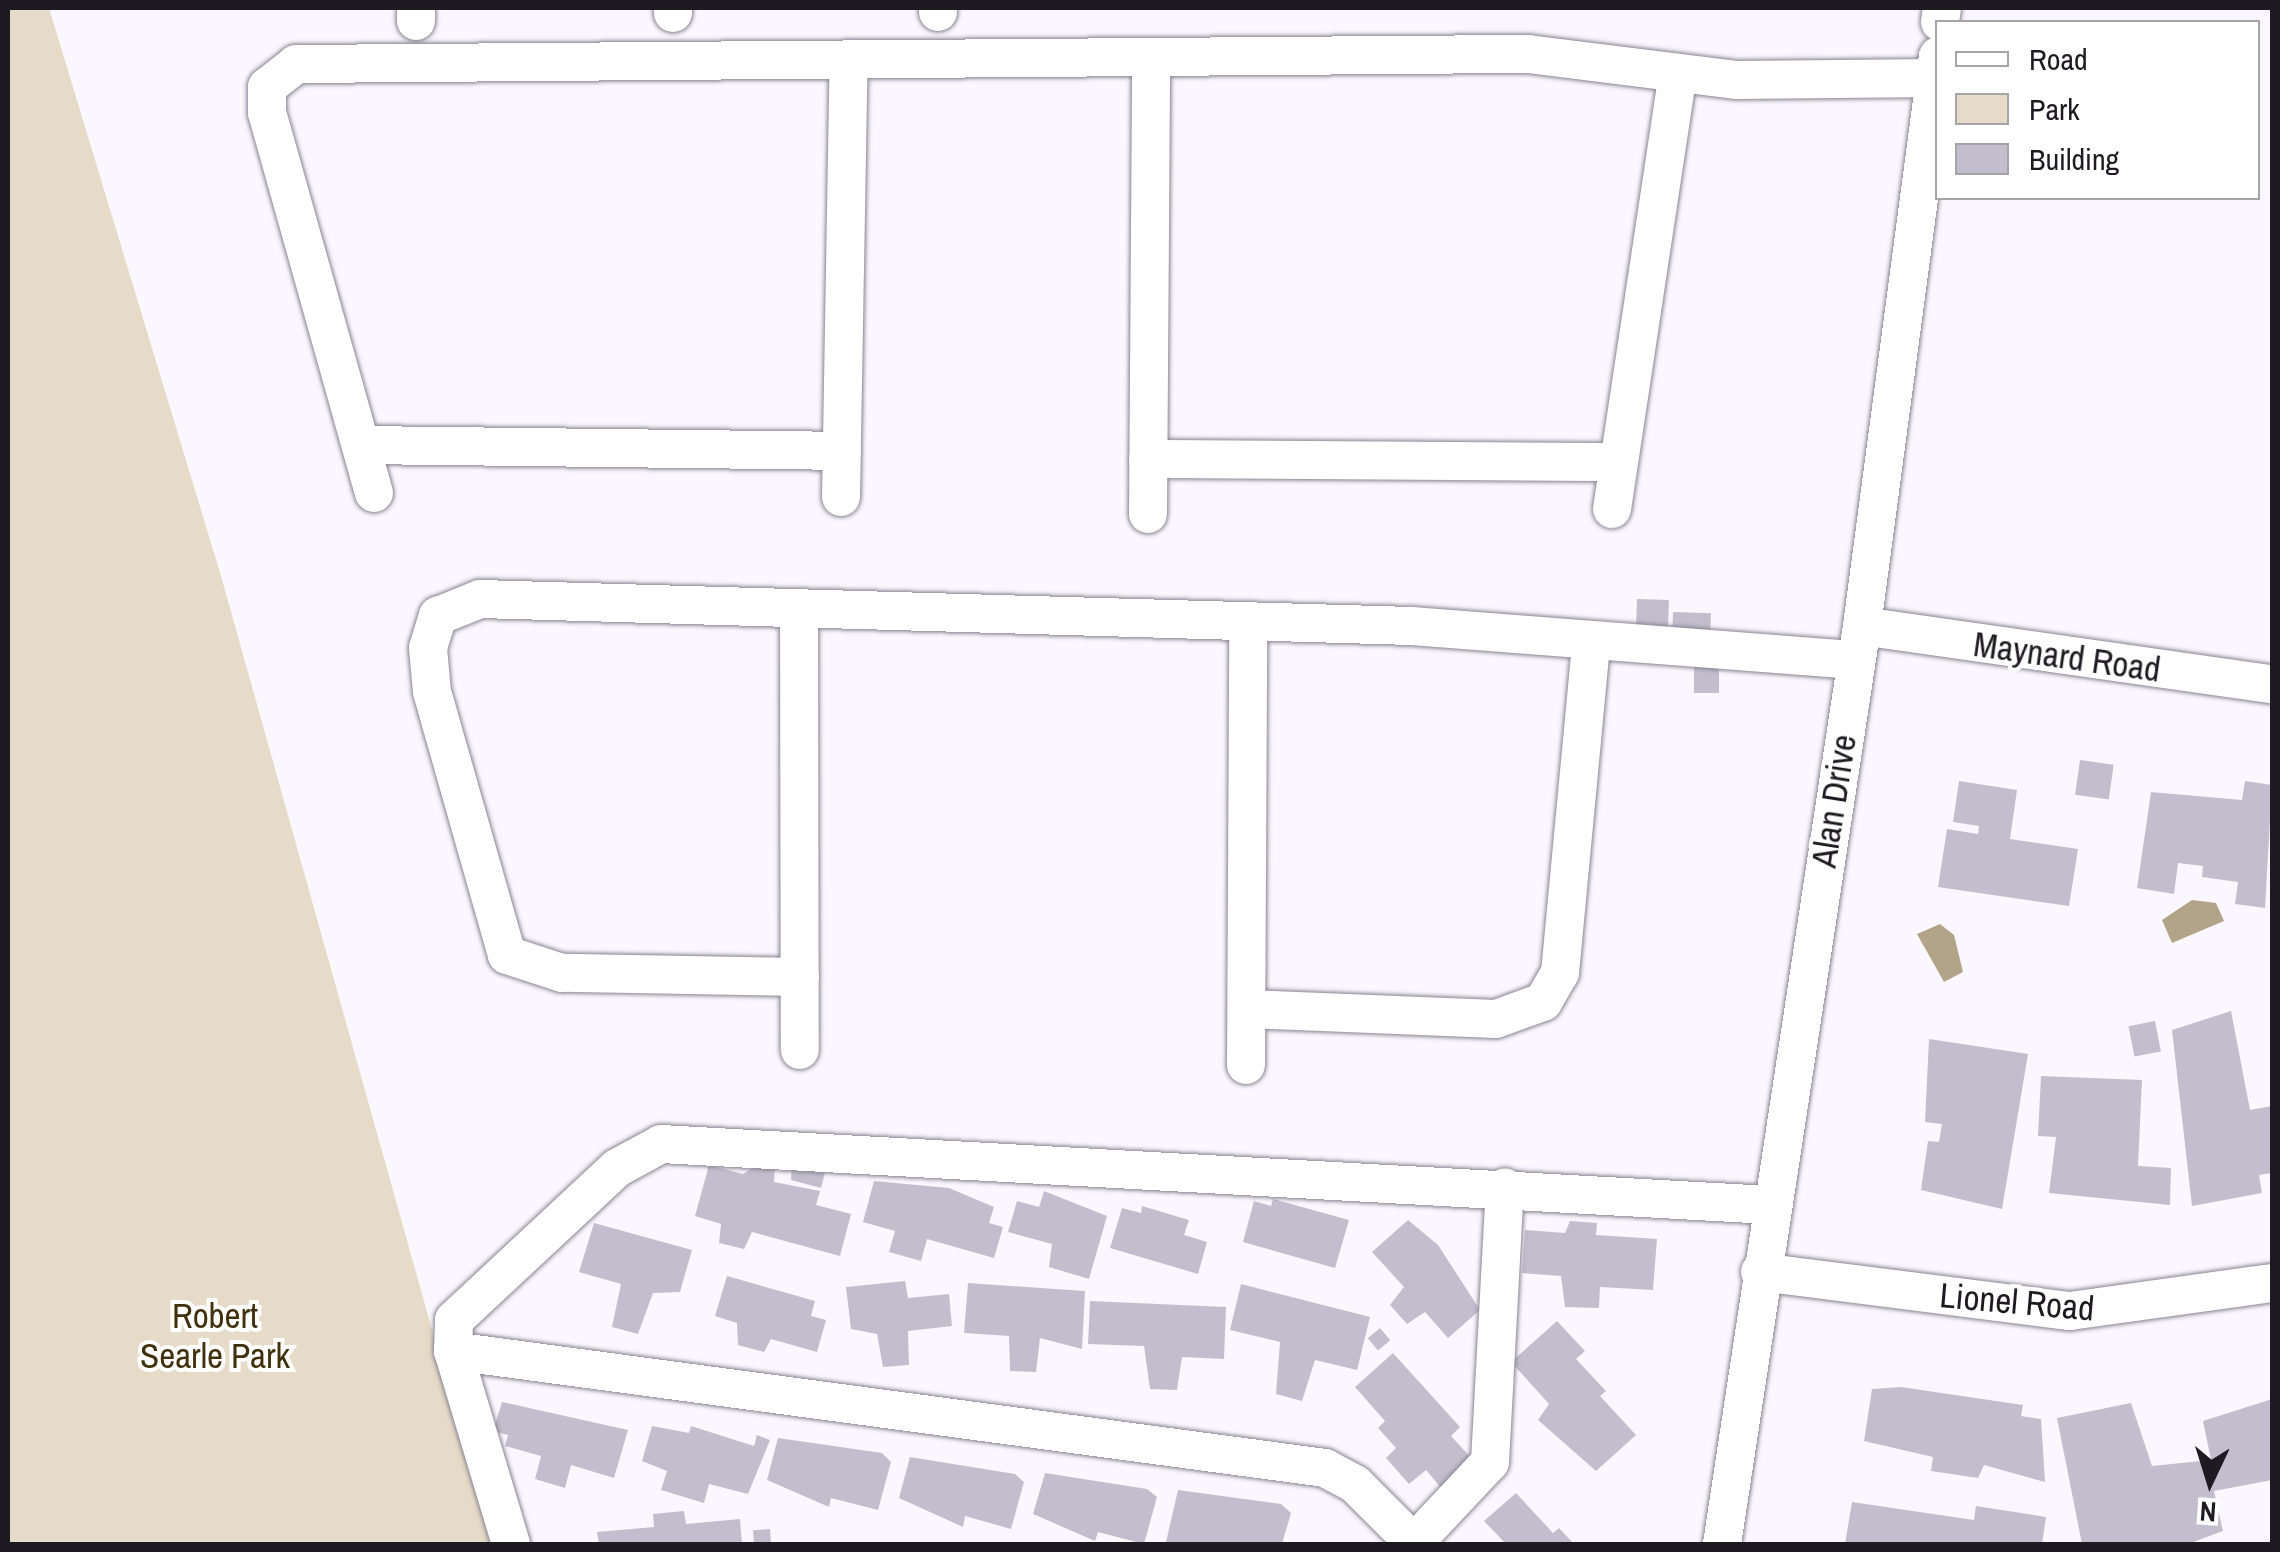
<!DOCTYPE html>
<style>
body{margin:0}
#map{position:relative;width:2280px;height:1552px;overflow:hidden;background:#faf8fe;font-family:"Archivo Narrow",sans-serif}
div>[style]{position:absolute}
.green>*{inset:0;background:#e6dbc8}
.water>*{inset:0;background:#b2a489}
.building>*{inset:0;background:#c3becd;transform-origin:0 0}
.roads{filter:drop-shadow(0 0 2px #898492) drop-shadow(0 0 2px #898492)}
.street>*{height:38px;margin:-19px;padding:0 19px;transform-origin:19px;border-radius:19px;background:#fff}
span{translate:-50% -50%;white-space:nowrap;text-align:center;line-height:1.15;-webkit-text-stroke:8px #fff;paint-order:stroke}
.street-label{font-size:35px;color:#1d1b21}
.park-label{font-size:35px;color:#41300c}
.frame{position:absolute;inset:0;border:10px solid #1d1b21;pointer-events:none}
.legend{position:absolute;left:1935px;top:20px;width:325px;height:180px;box-sizing:border-box;background:#fff;border:2px solid #a5a4a6;margin:0;padding:12px 18px;list-style:none;font-size:30px;color:#1d1b21}
.legend li{display:flex;align-items:center;gap:20px;height:50px}
.legend b{width:50px;border:2px solid #a5a4a6}
.north{position:absolute;left:2160px;top:1432px;width:100px;height:100px;-webkit-text-stroke:8px #fff;paint-order:stroke;rotate:184deg;font-size:28px;font-weight:700;line-height:40px;text-align:center;color:#1d1b21}
.north::after{content:'';display:block;margin:auto;width:35px;height:45px;background:#1d1b21;clip-path:polygon(50% 0,100% 100%,50% 72%,0 100%)}
</style>
<div id="map">
<div class="green">
<i style="clip-path:polygon(8px 8px,49px 8px,221px 576px,492px 1544px,8px 1544px)"></i>
</div>
<div class="water">
<i style="clip-path:polygon(2192px 900px,2216px 903px,2224px 921px,2172px 943px,2162px 920px)"></i>
<i style="clip-path:polygon(1940px 924px,1954px 935px,1963px 972px,1944px 982px,1917px 934px)"></i>
</div>
<div class="building">
<i style="left:1637px;top:599px;width:32px;height:32px;rotate:2deg"></i>
<i style="left:1673px;top:612px;width:38px;height:24px;rotate:2deg"></i>
<i style="left:1694px;top:666px;width:25px;height:27px"></i>
<i style="left:2080px;top:760px;width:34px;height:35px;rotate:8deg"></i>
<i style="clip-path:polygon(1959px 781px,2017px 790px,2010px 839px,2078px 849px,2069px 906px,1938px 887px,1947px 829px,1978px 834px,1979px 826px,1953px 822px)"></i>
<i style="clip-path:polygon(2245px 781px,2272px 785px,2265px 908px,2235px 904px,2238px 882px,2202px 877px,2203px 866px,2178px 863px,2174px 894px,2137px 888px,2151px 792px,2242px 800px)"></i>
<i style="clip-path:polygon(2231px 1011px,2250px 1110px,2272px 1106px,2272px 1173px,2259px 1175px,2262px 1193px,2192px 1206px,2172px 1030px)"></i>
<i style="left:2155px;top:1021px;width:31px;height:27px;rotate:79deg"></i>
<i style="clip-path:polygon(1929px 1039px,2028px 1054px,2002px 1209px,1921px 1190px,1928px 1141px,1939px 1142px,1942px 1124px,1925px 1122px)"></i>
<i style="clip-path:polygon(2041px 1076px,2142px 1080px,2138px 1166px,2171px 1168px,2170px 1205px,2049px 1193px,2056px 1137px,2038px 1136px)"></i>
<i style="clip-path:polygon(792px 1159px,828px 1161px,821px 1188px,791px 1180px)"></i>
<i style="clip-path:polygon(761px 1163px,775px 1167px,774px 1182px,820px 1191px,816px 1205px,851px 1214px,840px 1256px,752px 1232px,744px 1249px,719px 1243px,721px 1224px,695px 1216px,709px 1165px,743px 1174px)"></i>
<i style="clip-path:polygon(874px 1181px,949px 1188px,994px 1207px,989px 1223px,1003px 1227px,994px 1258px,927px 1239px,921px 1261px,889px 1252px,895px 1231px,863px 1222px)"></i>
<i style="clip-path:polygon(1044px 1191px,1107px 1216px,1089px 1279px,1049px 1267px,1052px 1244px,1008px 1232px,1017px 1201px,1039px 1207px)"></i>
<i style="clip-path:polygon(1273px 1199px,1349px 1220px,1335px 1268px,1243px 1242px,1254px 1201px,1271px 1206px)"></i>
<i style="clip-path:polygon(1142px 1206px,1189px 1220px,1184px 1235px,1207px 1242px,1198px 1274px,1110px 1248px,1122px 1208px,1141px 1213px)"></i>
<i style="clip-path:polygon(1408px 1220px,1438px 1245px,1480px 1310px,1448px 1338px,1425px 1312px,1407px 1324px,1390px 1305px,1404px 1287px,1372px 1252px)"></i>
<i style="clip-path:polygon(1570px 1221px,1597px 1223px,1596px 1235px,1657px 1239px,1653px 1290px,1600px 1287px,1599px 1308px,1565px 1307px,1561px 1276px,1522px 1273px,1525px 1230px,1565px 1233px)"></i>
<i style="clip-path:polygon(594px 1223px,692px 1250px,680px 1292px,653px 1293px,638px 1334px,612px 1327px,621px 1284px,579px 1272px)"></i>
<i style="clip-path:polygon(727px 1276px,815px 1301px,811px 1316px,826px 1320px,817px 1352px,771px 1339px,764px 1352px,738px 1345px,737px 1323px,715px 1316px)"></i>
<i style="clip-path:polygon(905px 1281px,908px 1298px,949px 1294px,952px 1326px,908px 1331px,909px 1365px,883px 1367px,877px 1334px,851px 1329px,846px 1287px)"></i>
<i style="clip-path:polygon(968px 1283px,1085px 1291px,1082px 1349px,1040px 1338px,1036px 1372px,1010px 1371px,1009px 1336px,964px 1333px)"></i>
<i style="clip-path:polygon(1241px 1284px,1370px 1317px,1357px 1370px,1315px 1360px,1302px 1401px,1276px 1394px,1280px 1342px,1230px 1330px)"></i>
<i style="clip-path:polygon(1090px 1301px,1226px 1307px,1224px 1359px,1182px 1357px,1177px 1390px,1150px 1389px,1144px 1346px,1088px 1344px)"></i>
<i style="clip-path:polygon(1557px 1321px,1585px 1351px,1576px 1359px,1606px 1391px,1600px 1396px,1636px 1435px,1596px 1471px,1538px 1420px,1549px 1404px,1511px 1362px)"></i>
<i style="left:1380px;top:1328px;width:16px;height:16px;rotate:50deg"></i>
<i style="clip-path:polygon(1393px 1353px,1460px 1427px,1451px 1436px,1475px 1462px,1443px 1490px,1426px 1470px,1409px 1484px,1386px 1458px,1396px 1448px,1378px 1428px,1385px 1421px,1355px 1387px)"></i>
<i style="clip-path:polygon(1901px 1387px,2023px 1405px,2021px 1416px,2041px 1419px,2045px 1482px,1984px 1465px,1978px 1478px,1931px 1471px,1933px 1457px,1864px 1441px,1872px 1389px)"></i>
<i style="clip-path:polygon(2272px 1399px,2272px 1480px,2214px 1491px,2223px 1531px,2188px 1544px,2082px 1544px,2057px 1418px,2131px 1403px,2152px 1466px,2211px 1460px,2203px 1421px)"></i>
<i style="clip-path:polygon(502px 1402px,628px 1430px,614px 1478px,571px 1465px,565px 1488px,535px 1479px,541px 1456px,505px 1446px,508px 1435px,493px 1431px)"></i>
<i style="clip-path:polygon(652px 1426px,689px 1433px,691px 1426px,754px 1446px,757px 1435px,770px 1440px,748px 1494px,709px 1484px,704px 1503px,661px 1490px,667px 1471px,642px 1461px)"></i>
<i style="clip-path:polygon(778px 1438px,882px 1453px,891px 1462px,878px 1510px,831px 1498px,829px 1507px,767px 1480px)"></i>
<i style="clip-path:polygon(910px 1457px,1015px 1474px,1024px 1482px,1011px 1529px,965px 1516px,963px 1527px,899px 1498px)"></i>
<i style="clip-path:polygon(1045px 1473px,1147px 1489px,1157px 1497px,1144px 1544px,1098px 1532px,1095px 1541px,1033px 1514px)"></i>
<i style="clip-path:polygon(1178px 1490px,1281px 1504px,1291px 1513px,1282px 1544px,1166px 1542px)"></i>
<i style="clip-path:polygon(1516px 1493px,1553px 1533px,1559px 1528px,1574px 1544px,1506px 1544px,1484px 1521px)"></i>
<i style="clip-path:polygon(1852px 1502px,1974px 1520px,1976px 1506px,2046px 1517px,2042px 1544px,1845px 1544px)"></i>
<i style="clip-path:polygon(684px 1511px,686px 1524px,740px 1519px,742px 1544px,599px 1544px,597px 1532px,654px 1527px,653px 1514px)"></i>
<i style="left:770px;top:1529px;width:14px;height:17px;rotate:86deg"></i>
</div>
<div class="roads">
<div class="street">
<i style="left:938px;top:8px;width:4px;rotate:90deg"></i>
<i style="left:673px;top:13px;width:5px;rotate:-90deg"></i>
<i style="left:416px;top:21px;width:13px;rotate:-90deg"></i>
<i style="left:1940px;top:22px;width:14px;rotate:-82deg"></i>
<i style="left:361px;top:445px;width:481px;rotate:0.7deg"></i>
<i style="left:1148px;top:459px;width:464px;rotate:0.4deg"></i>
<i style="left:374px;top:493px;width:395px;rotate:-105.7deg"></i>
<i style="left:267px;top:113px;width:26px;rotate:-90deg"></i>
<i style="left:267px;top:87px;width:37px;rotate:-38deg"></i>
<i style="left:296px;top:64px;width:1232px;rotate:-0.47deg"></i>
<i style="left:1528px;top:54px;width:211px;rotate:7.1deg"></i>
<i style="left:1737px;top:80px;width:199px;rotate:-0.6deg"></i>
<i style="left:841px;top:497px;width:438px;rotate:-89deg"></i>
<i style="left:1612px;top:509px;width:441px;rotate:-81.4deg"></i>
<i style="left:1148px;top:514px;width:457px;rotate:-89.6deg"></i>
<i style="left:799px;top:610px;width:440px;rotate:89.9deg"></i>
<i style="left:1862px;top:626px;width:414px;rotate:8.1deg"></i>
<i style="left:800px;top:977px;width:238px;rotate:-179deg"></i>
<i style="left:562px;top:973px;width:58px;rotate:-161.9deg"></i>
<i style="left:507px;top:955px;width:273px;rotate:-105.9deg"></i>
<i style="left:432px;top:692px;width:44px;rotate:-95.2deg"></i>
<i style="left:428px;top:648px;width:34px;rotate:-73deg"></i>
<i style="left:438px;top:616px;width:45px;rotate:-22deg"></i>
<i style="left:480px;top:599px;width:931px;rotate:1.66deg"></i>
<i style="left:1411px;top:626px;width:446px;rotate:4.4deg"></i>
<i style="left:1247px;top:1009px;width:249px;rotate:2.3deg"></i>
<i style="left:1496px;top:1019px;width:50px;rotate:-19.9deg"></i>
<i style="left:1543px;top:1002px;width:34px;rotate:-60deg"></i>
<i style="left:1560px;top:973px;width:330px;rotate:-84.6deg"></i>
<i style="left:1246px;top:1065px;width:444px;rotate:-89.7deg"></i>
<i style="left:1760px;top:1272px;width:312px;rotate:7.2deg"></i>
<i style="left:2070px;top:1311px;width:204px;rotate:-7.9deg"></i>
<i style="left:453px;top:1351px;width:880px;rotate:7.64deg"></i>
<i style="left:1325px;top:1468px;width:34px;rotate:28deg"></i>
<i style="left:1355px;top:1484px;width:85px;rotate:45deg"></i>
<i style="left:1414px;top:1543px;width:111px;rotate:-46.8deg"></i>
<i style="left:1490px;top:1462px;width:275px;rotate:-86.9deg"></i>
<i style="left:511px;top:1544px;width:202px;rotate:-106.7deg"></i>
<i style="left:453px;top:1351px;width:31px;rotate:-88deg"></i>
<i style="left:454px;top:1320px;width:223px;rotate:-43deg"></i>
<i style="left:617px;top:1168px;width:50px;rotate:-28.6deg"></i>
<i style="left:661px;top:1144px;width:1112px;rotate:3.15deg"></i>
<i style="left:1722px;top:1544px;width:929px;rotate:-81.33deg"></i>
<i style="left:1862px;top:626px;width:575px;rotate:-82.41deg"></i>
</div>
</div>
<div class="street-label">
<span style="left:2067px;top:657px;rotate:8deg">Maynard Road</span>
<span style="left:1834px;top:801px;rotate:-81deg">Alan Drive</span>
<span style="left:2017px;top:1302px;rotate:5deg">Lionel Road</span>
</div>
<div class="park-label">
<span style="left:215px;top:1336px">Robert<br>Searle Park</span>
</div>
<div class="frame"></div>
<ul class="legend">
<li><b style="height:12px;background:#fff"></b>Road</li>
<li><b style="height:28px;background:#e6dbc8"></b>Park</li>
<li><b style="height:28px;background:#c3becd"></b>Building</li>
</ul>
<div class="north">N</div>
</div>
